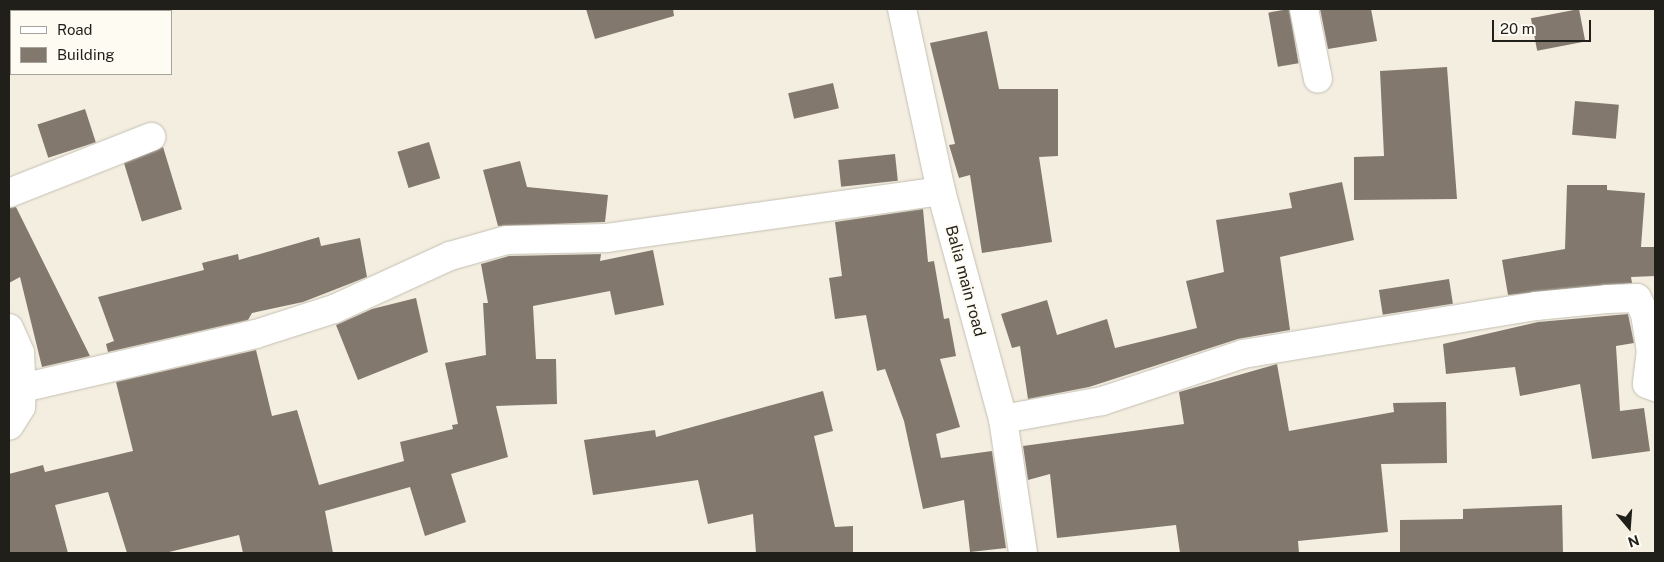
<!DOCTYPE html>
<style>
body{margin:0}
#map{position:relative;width:1664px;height:562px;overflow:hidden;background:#f3eee0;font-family:"Public Sans",sans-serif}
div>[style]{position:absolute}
.building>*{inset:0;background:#82786e;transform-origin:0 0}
.roads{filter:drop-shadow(0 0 1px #c4bfb2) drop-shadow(0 0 1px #c4bfb2)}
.minor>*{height:28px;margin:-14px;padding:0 14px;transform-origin:14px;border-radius:14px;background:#fff}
span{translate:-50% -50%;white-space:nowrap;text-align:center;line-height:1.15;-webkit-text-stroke:4px #fefbf3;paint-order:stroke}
.street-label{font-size:16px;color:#201f1a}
.frame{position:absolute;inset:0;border:10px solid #201f1a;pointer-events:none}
.legend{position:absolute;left:10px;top:10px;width:162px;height:65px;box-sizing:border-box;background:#fefbf3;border:1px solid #a5a39c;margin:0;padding:6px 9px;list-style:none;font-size:15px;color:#201f1a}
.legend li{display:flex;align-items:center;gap:10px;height:25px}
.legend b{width:25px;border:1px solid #a5a39c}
.north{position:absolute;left:1604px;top:502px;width:50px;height:50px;-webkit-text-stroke:4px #fefbf3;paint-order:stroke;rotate:162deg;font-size:14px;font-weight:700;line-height:20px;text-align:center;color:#201f1a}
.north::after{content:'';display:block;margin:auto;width:18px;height:22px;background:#201f1a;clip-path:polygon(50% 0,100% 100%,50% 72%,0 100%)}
.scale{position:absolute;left:1492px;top:20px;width:99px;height:22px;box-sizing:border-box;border:2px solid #201f1a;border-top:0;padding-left:6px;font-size:15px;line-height:18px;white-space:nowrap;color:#201f1a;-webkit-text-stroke:4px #fefbf3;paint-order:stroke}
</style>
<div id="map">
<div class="building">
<i style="clip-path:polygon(586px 9px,673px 9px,674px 16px,595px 39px)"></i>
<i style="left:1289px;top:9px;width:55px;height:21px;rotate:80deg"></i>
<i style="clip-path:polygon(1320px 9px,1371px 9px,1377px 41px,1328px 49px)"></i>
<i style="left:1579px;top:9px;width:33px;height:49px;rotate:79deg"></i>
<i style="clip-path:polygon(987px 31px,999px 89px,1058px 89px,1058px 156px,1039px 157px,1052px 242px,982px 253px,970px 175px,959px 178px,949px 145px,955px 144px,930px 43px)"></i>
<i style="clip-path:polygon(1447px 67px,1457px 199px,1354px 200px,1354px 157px,1384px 156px,1380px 71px)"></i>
<i style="left:833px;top:83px;width:26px;height:46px;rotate:77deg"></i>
<i style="left:1575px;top:101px;width:44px;height:34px;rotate:5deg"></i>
<i style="left:85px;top:109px;width:35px;height:50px;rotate:72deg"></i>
<i style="left:429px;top:142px;width:38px;height:33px;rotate:73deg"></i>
<i style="left:163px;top:147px;width:65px;height:42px;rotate:73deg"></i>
<i style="left:895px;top:154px;width:27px;height:57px;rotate:84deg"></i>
<i style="clip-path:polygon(520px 161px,527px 187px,608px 195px,605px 222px,498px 226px,483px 170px)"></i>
<i style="clip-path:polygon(1342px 182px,1354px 240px,1280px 257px,1290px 330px,1238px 339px,1089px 387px,1028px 399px,1020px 346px,1012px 348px,1001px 314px,1047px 300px,1057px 335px,1107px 319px,1115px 348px,1197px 328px,1186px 281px,1224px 272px,1216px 220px,1292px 208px,1289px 193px)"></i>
<i style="clip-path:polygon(1567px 185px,1607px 185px,1607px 190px,1645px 193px,1641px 247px,1655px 247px,1655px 276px,1631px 277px,1632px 283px,1508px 295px,1502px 260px,1565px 249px)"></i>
<i style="clip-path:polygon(16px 207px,90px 356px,42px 367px,20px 277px,9px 283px,9px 208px)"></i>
<i style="clip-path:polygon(923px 209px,928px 262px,934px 261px,944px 319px,949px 318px,956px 356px,940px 359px,960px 427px,936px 434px,941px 458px,992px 451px,1006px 548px,970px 552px,964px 500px,923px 509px,904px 421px,885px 369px,877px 371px,866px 315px,835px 319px,829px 278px,842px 276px,835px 222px)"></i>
<i style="clip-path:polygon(319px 237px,321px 246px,360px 238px,367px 277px,303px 302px,252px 313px,248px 320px,108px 352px,106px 344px,114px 341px,98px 297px,204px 270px,202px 263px,238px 254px,239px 260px)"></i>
<i style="clip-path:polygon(653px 250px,664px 305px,615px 315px,610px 291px,533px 306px,536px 359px,556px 359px,557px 404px,496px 406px,508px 457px,451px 474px,466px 522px,425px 536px,410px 487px,325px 511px,333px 553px,243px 553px,239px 535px,165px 553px,127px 553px,108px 492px,55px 505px,68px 553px,9px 553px,9px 474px,43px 465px,45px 472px,133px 451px,116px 382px,256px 350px,272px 416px,297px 410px,319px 485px,404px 461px,400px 442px,453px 429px,452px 425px,458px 424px,445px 363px,486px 355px,483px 303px,488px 303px,481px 264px,509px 256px,601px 254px,600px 261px)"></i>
<i style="left:1449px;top:279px;width:25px;height:71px;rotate:81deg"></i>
<i style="clip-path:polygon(416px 298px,428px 352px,358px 380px,336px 325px,372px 309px)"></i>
<i style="clip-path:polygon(1628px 314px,1634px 343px,1616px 346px,1620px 411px,1644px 408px,1650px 451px,1592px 459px,1580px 384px,1520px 396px,1515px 367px,1446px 374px,1443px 344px,1538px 322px)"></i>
<i style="clip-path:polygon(1277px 364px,1289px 431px,1394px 412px,1393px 403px,1446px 402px,1447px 463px,1381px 464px,1388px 532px,1298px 541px,1299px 553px,1180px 553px,1176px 525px,1057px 538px,1050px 474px,1028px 480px,1023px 446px,1184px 424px,1179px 392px)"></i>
<i style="clip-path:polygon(823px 391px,833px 431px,814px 436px,835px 527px,853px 526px,853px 553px,756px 553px,753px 514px,708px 524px,698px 480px,593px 495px,584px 440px,655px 430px,656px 437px)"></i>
<i style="clip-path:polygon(1562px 505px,1563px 553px,1400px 553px,1400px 520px,1463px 519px,1463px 509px)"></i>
</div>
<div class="roads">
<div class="minor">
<i style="left:902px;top:9px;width:186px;rotate:77.9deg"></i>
<i style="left:941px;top:191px;width:236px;rotate:74.8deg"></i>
<i style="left:1003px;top:419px;width:135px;rotate:81.5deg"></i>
<i style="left:1304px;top:9px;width:71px;rotate:78.7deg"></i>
<i style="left:9px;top:193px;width:153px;rotate:-21.5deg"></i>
<i style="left:9px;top:328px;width:27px;rotate:66deg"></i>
<i style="left:20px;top:353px;width:35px;rotate:87deg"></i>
<i style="left:22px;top:388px;width:19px;rotate:93deg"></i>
<i style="left:21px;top:407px;width:22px;rotate:122deg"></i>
<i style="left:22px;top:388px;width:240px;rotate:-13deg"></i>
<i style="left:256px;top:334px;width:82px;rotate:-17.8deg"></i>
<i style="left:334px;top:309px;width:128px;rotate:-24.6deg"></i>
<i style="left:450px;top:256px;width:59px;rotate:-15.7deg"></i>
<i style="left:507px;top:240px;width:100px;rotate:-1.1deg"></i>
<i style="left:607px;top:238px;width:337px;rotate:-8deg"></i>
<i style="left:1003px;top:419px;width:101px;rotate:-10.3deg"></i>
<i style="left:1102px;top:401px;width:149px;rotate:-18.4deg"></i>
<i style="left:1243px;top:354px;width:297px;rotate:-9.3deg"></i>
<i style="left:1536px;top:306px;width:71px;rotate:-5.6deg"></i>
<i style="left:1607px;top:299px;width:30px;rotate:-2deg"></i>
<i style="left:1637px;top:298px;width:18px;rotate:63deg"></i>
<i style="left:1645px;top:314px;width:36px;rotate:81deg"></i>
<i style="left:1651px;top:350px;width:34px;rotate:97deg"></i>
<i style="left:1647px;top:384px;width:9px;rotate:21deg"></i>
</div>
</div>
<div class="street-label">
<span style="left:965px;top:281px;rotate:75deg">Balia main road</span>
</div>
<div class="frame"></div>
<ul class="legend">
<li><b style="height:6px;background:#fff"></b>Road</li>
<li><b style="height:14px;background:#82786e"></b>Building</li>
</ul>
<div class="north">N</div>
<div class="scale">20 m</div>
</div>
